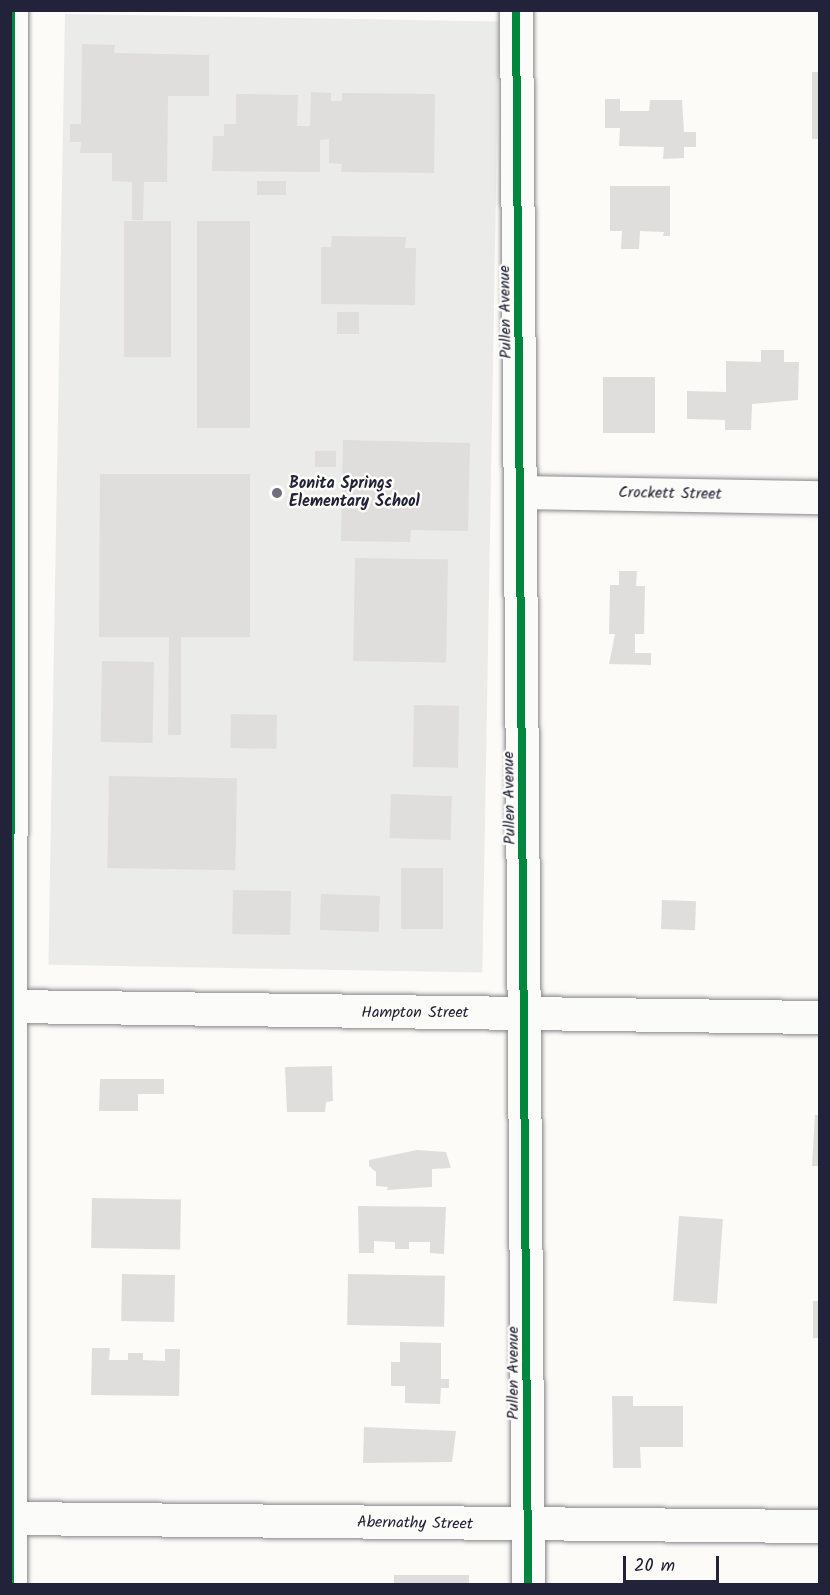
<!DOCTYPE html>
<style>
body{margin:0}
#map{position:relative;width:830px;height:1595px;overflow:hidden;background:#fcfbf8;font-family:Kalam,sans-serif}
div>[style]{position:absolute}
.built>*{inset:0;background:#ebebe9;transform-origin:0 0}
.building>*{inset:0;background:#dfdedd;transform-origin:0 0}
.roads{filter:drop-shadow(0 0 2px #88888c) drop-shadow(0 0 2px #88888c)}
.minor>*{height:33px;margin:-16.5px;padding:0 16.5px;transform-origin:16.5px;border-radius:16.5px;background:#fbfbf9}
.cycleway>*{height:8px;margin:-4px;padding:0 4px;transform-origin:4px;border-radius:4px;background:#00873e}
.dots>*{width:16px;height:16px;translate:-50% -50%;box-sizing:border-box;border:3px solid #fdfcf7;border-radius:50%}
span{translate:-50% -50%;white-space:nowrap;text-align:center;line-height:1.15;-webkit-text-stroke:5px #fdfcf7;paint-order:stroke}
.street-label{font-size:16px;color:#22223b}
.poi-label{font-size:16px;color:#22223b;font-weight:700}
.left{translate:0 -50%;text-align:left}
.frame{position:absolute;inset:0;border:12px solid #22223b;pointer-events:none}
.scale{position:absolute;left:623px;top:1556px;width:96px;height:27px;box-sizing:border-box;border:3px solid #22223b;border-top:0;padding-left:8px;font-size:18px;line-height:21px;white-space:nowrap;color:#22223b;-webkit-text-stroke:4px #fdfcf7;paint-order:stroke}
</style>
<div id="map">
<div class="built">
<i style="left:65px;top:14px;width:434px;height:951px;rotate:1deg"></i>
</div>
<div class="building">
<i style="clip-path:polygon(82px 44px,115px 45px,114px 53px,209px 55px,209px 96px,168px 96px,167px 182px,144px 182px,143px 220px,132px 220px,132px 182px,112px 181px,112px 153px,80px 153px,81px 142px,70px 142px,70px 124px,81px 124px)"></i>
<i style="left:812px;top:72px;width:8px;height:67px"></i>
<i style="clip-path:polygon(311px 92px,331px 93px,331px 101px,342px 101px,342px 93px,435px 94px,434px 173px,341px 172px,342px 164px,329px 163px,329px 139px,320px 140px,320px 172px,212px 171px,213px 136px,224px 136px,224px 124px,236px 124px,236px 94px,298px 95px,297px 126px,310px 126px)"></i>
<i style="clip-path:polygon(605px 99px,620px 99px,620px 111px,649px 111px,650px 100px,682px 100px,684px 132px,696px 132px,696px 147px,684px 147px,684px 158px,663px 159px,664px 147px,619px 146px,620px 128px,605px 128px)"></i>
<i style="left:257px;top:181px;width:29px;height:14px"></i>
<i style="clip-path:polygon(610px 186px,670px 186px,670px 236px,663px 236px,664px 232px,640px 231px,639px 249px,621px 249px,622px 231px,610px 231px)"></i>
<i style="left:124px;top:221px;width:47px;height:136px"></i>
<i style="left:197px;top:221px;width:53px;height:207px"></i>
<i style="clip-path:polygon(332px 236px,406px 237px,405px 248px,416px 248px,415px 305px,321px 304px,321px 247px,331px 247px)"></i>
<i style="left:337px;top:312px;width:22px;height:22px"></i>
<i style="clip-path:polygon(761px 350px,784px 350px,784px 362px,799px 362px,798px 400px,752px 404px,751px 430px,725px 430px,725px 420px,687px 419px,687px 391px,726px 392px,726px 361px,761px 362px)"></i>
<i style="left:603px;top:377px;width:52px;height:56px"></i>
<i style="clip-path:polygon(343px 440px,470px 443px,468px 531px,411px 530px,410px 542px,341px 541px)"></i>
<i style="left:315px;top:451px;width:21px;height:16px"></i>
<i style="clip-path:polygon(100px 474px,250px 474px,250px 637px,181px 637px,181px 735px,168px 735px,169px 637px,99px 637px)"></i>
<i style="left:355px;top:558px;width:93px;height:103px;rotate:1deg"></i>
<i style="clip-path:polygon(619px 571px,637px 571px,636px 586px,645px 586px,644px 634px,635px 634px,635px 653px,651px 653px,651px 665px,609px 664px,615px 634px,609px 634px,610px 585px,619px 585px)"></i>
<i style="left:102px;top:661px;width:52px;height:81px;rotate:1deg"></i>
<i style="left:414px;top:705px;width:45px;height:62px;rotate:1deg"></i>
<i style="left:231px;top:714px;width:46px;height:34px;rotate:1deg"></i>
<i style="left:109px;top:776px;width:128px;height:92px;rotate:1deg"></i>
<i style="left:391px;top:794px;width:61px;height:44px;rotate:2deg"></i>
<i style="left:401px;top:868px;width:42px;height:61px"></i>
<i style="left:233px;top:890px;width:58px;height:44px;rotate:1deg"></i>
<i style="left:321px;top:894px;width:59px;height:36px;rotate:2deg"></i>
<i style="left:662px;top:900px;width:34px;height:29px;rotate:2deg"></i>
<i style="clip-path:polygon(332px 1066px,333px 1101px,326px 1102px,325px 1112px,287px 1112px,285px 1067px)"></i>
<i style="clip-path:polygon(100px 1079px,164px 1079px,164px 1094px,138px 1094px,138px 1111px,99px 1111px)"></i>
<i style="clip-path:polygon(815px 1115px,820px 1115px,820px 1166px,812px 1166px)"></i>
<i style="clip-path:polygon(417px 1150px,446px 1152px,451px 1168px,432px 1169px,432px 1187px,387px 1190px,388px 1187px,376px 1186px,376px 1172px,369px 1166px,369px 1160px)"></i>
<i style="left:92px;top:1198px;width:89px;height:50px;rotate:1deg"></i>
<i style="clip-path:polygon(358px 1206px,446px 1207px,444px 1254px,430px 1253px,430px 1242px,409px 1242px,409px 1249px,395px 1249px,395px 1242px,374px 1241px,374px 1253px,359px 1253px)"></i>
<i style="left:679px;top:1216px;width:44px;height:85px;rotate:4deg"></i>
<i style="left:122px;top:1274px;width:53px;height:47px;rotate:1deg"></i>
<i style="left:348px;top:1274px;width:97px;height:51px;rotate:1deg"></i>
<i style="left:813px;top:1301px;width:7px;height:37px"></i>
<i style="clip-path:polygon(400px 1342px,441px 1343px,441px 1379px,449px 1379px,449px 1388px,441px 1388px,440px 1404px,405px 1403px,405px 1386px,391px 1386px,391px 1362px,400px 1362px)"></i>
<i style="clip-path:polygon(92px 1348px,110px 1348px,109px 1360px,128px 1360px,128px 1353px,143px 1353px,143px 1360px,165px 1361px,165px 1349px,180px 1349px,179px 1396px,91px 1395px)"></i>
<i style="clip-path:polygon(612px 1396px,633px 1396px,633px 1406px,683px 1406px,683px 1447px,640px 1447px,641px 1468px,613px 1468px)"></i>
<i style="clip-path:polygon(364px 1427px,456px 1431px,452px 1462px,363px 1463px)"></i>
<i style="left:469px;top:1575px;width:9px;height:75px;rotate:90deg"></i>
</div>
<div class="roads">
<div class="minor">
<i style="left:516px;top:10px;width:1574px;rotate:89.56deg"></i>
<i style="left:521px;top:492px;width:299px;rotate:1deg"></i>
<i style="left:10px;top:1006px;width:810px;rotate:0.78deg"></i>
<i style="left:10px;top:1518px;width:810px;rotate:0.57deg"></i>
<i style="left:10px;top:1583px;width:1573px;rotate:-89.96deg"></i>
</div>
</div>
<div class="cycleway">
<i style="left:516px;top:10px;width:1574px;rotate:89.56deg"></i>
<i style="left:10px;top:1583px;width:1573px;rotate:-89.96deg"></i>
</div>
<div class="dots">
<i style="left:277px;top:493px;background:#6e6e7d"></i>
</div>
<div class="street-label">
<span style="left:506px;top:312px;rotate:-91deg">Pullen Avenue</span>
<span style="left:670px;top:494px;rotate:1deg">Crockett Street</span>
<span style="left:510px;top:798px;rotate:-91deg">Pullen Avenue</span>
<span style="left:415px;top:1013px">Hampton Street</span>
<span style="left:514px;top:1373px;rotate:-90deg">Pullen Avenue</span>
<span style="left:415px;top:1524px;rotate:1deg">Abernathy Street</span>
</div>
<div class="poi-label">
<span class="left" style="left:289px;top:493px">Bonita Springs<br>Elementary School</span>
</div>
<div class="frame"></div>
<div class="scale">20 m</div>
</div>
